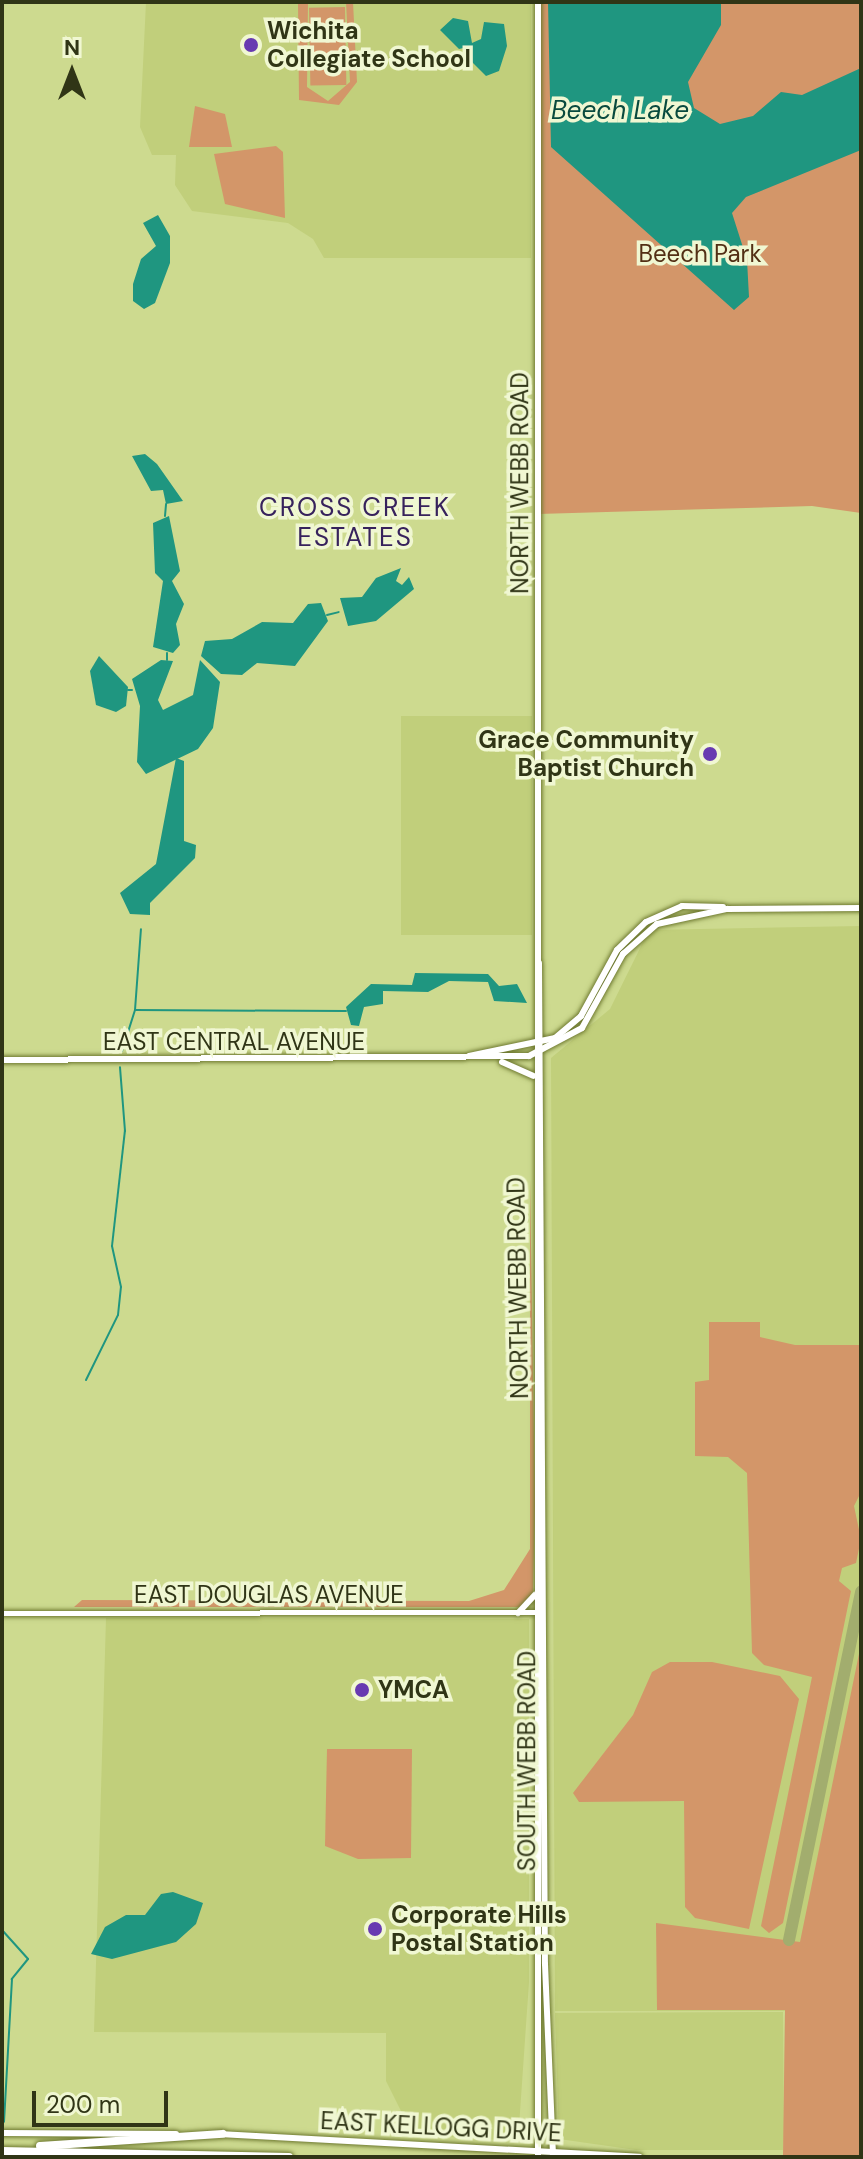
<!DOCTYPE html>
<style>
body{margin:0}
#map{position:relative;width:863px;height:2159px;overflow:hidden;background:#cdda8f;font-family:"DM Sans",sans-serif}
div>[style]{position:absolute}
.built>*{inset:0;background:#c1cf7b;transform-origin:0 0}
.green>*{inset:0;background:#d39669;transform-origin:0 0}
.water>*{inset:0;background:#1f9680}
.stream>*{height:2px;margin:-1px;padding:0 1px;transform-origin:1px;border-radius:1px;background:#1f9680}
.taxiway>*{height:12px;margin:-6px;padding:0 6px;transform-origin:6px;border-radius:6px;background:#a2ad6e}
.roads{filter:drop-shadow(0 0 2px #6f7a31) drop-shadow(0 0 2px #6f7a31)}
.minor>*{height:5px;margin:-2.5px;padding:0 2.5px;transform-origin:2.5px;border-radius:2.5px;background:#fff}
.major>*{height:6px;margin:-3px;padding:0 3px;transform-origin:3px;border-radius:3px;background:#fff}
.highway>*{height:8px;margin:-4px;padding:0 4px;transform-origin:4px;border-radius:4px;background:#fff}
.dots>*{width:22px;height:22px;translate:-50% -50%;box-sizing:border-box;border:4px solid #f0f7d2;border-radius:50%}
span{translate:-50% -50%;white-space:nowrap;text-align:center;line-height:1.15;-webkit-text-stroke:7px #f0f7d2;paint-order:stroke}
.poi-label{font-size:24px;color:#303516;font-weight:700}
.left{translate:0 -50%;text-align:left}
.right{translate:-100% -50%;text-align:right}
.park-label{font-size:24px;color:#522f14}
.street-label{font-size:24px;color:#303516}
.water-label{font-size:26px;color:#094a3e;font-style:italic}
.neighbourhood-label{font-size:26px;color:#37225c;letter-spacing:2px}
.frame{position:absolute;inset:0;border:4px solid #303516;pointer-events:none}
.north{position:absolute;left:32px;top:32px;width:80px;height:80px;-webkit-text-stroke:6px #f0f7d2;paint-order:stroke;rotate:0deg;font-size:22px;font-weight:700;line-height:32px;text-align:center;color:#303516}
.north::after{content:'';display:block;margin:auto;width:28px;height:36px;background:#303516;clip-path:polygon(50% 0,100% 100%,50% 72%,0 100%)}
.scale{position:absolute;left:32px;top:2091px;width:136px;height:36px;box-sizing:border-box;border:4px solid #303516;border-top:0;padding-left:10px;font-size:24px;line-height:28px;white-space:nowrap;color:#303516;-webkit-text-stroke:6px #f0f7d2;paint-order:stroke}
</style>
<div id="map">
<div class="built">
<i style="clip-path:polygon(146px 2px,531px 2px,531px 258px,324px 258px,313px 239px,288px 223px,192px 211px,175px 185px,176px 155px,152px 155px,140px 127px)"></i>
<i style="left:401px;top:716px;width:131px;height:219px"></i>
<i style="clip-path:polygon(861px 926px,861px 2135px,784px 2135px,783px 2150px,636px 2150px,559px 2139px,555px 2013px,783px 2012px,784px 2131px,785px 2011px,555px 2011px,551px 1058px,610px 1009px,649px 930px)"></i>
<i style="clip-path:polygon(106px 1618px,529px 1619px,529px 1982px,518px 2141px,413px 2135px,386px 2081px,386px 2033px,94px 2032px)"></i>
</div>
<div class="green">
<i style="clip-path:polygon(298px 2px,308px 2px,307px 87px,328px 101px,350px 82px,346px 2px,353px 2px,357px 82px,339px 105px,299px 100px)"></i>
<i style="clip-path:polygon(539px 2px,861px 2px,861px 513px,812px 506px,538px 514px)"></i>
<i style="left:345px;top:7px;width:78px;height:36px;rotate:89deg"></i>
<i style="clip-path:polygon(195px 106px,225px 114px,232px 147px,189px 147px)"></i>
<i style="clip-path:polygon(276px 146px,283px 152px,285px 218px,225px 204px,214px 154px)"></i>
<i style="clip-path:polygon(530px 1179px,535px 1505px,533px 1592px,522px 1607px,74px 1607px,82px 1600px,469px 1601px,504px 1590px,530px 1549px)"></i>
<i style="clip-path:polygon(709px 1322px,760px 1322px,760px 1337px,795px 1345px,861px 1345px,861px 1492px,854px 1506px,861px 1539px,856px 1563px,842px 1568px,839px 1581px,851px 1591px,783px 1923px,769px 1933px,761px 1926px,812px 1677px,764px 1665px,752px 1653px,747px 1473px,728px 1457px,695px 1456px,695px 1382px,709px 1380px)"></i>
<i style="clip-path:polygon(861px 1644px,861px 2155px,783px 2156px,785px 2010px,657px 2010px,656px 1923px,800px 1942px)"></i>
<i style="clip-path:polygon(712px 1662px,780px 1676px,799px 1699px,749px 1929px,695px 1918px,685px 1907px,684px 1801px,579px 1802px,573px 1793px,633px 1715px,652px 1672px,670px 1662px)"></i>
<i style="clip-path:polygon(327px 1749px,412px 1749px,411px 1858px,358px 1859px,325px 1846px)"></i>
</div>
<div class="water">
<i style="clip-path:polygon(548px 2px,721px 2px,721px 25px,688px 82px,694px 108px,720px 124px,753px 116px,781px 92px,802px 95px,861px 68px,861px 150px,746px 197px,732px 213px,747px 260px,749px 297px,734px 310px,551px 147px)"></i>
<i style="clip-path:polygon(453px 18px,468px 21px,472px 43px,481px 39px,484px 22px,504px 24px,507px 46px,499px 71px,486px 76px,470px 60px,472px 46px,459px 49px,440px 30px)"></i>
<i style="clip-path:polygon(158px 215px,170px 236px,170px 263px,155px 303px,144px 309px,133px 301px,133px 284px,141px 259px,156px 246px,143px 223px)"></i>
<i style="clip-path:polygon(145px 454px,157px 464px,183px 501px,166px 504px,163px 490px,151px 491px,132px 456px)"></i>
<i style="clip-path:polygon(169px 516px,180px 571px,172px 581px,184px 604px,176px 624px,180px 645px,173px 653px,153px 647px,163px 581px,155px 573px,153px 523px)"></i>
<i style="clip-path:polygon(401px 568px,396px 581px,402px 585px,409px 577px,414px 589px,376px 621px,348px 626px,340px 598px,362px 597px,376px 578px)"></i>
<i style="clip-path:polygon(308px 604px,321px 603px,328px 621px,295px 666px,257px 663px,242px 675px,221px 674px,201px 656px,205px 641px,232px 639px,262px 622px,293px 623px)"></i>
<i style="clip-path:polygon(99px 656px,128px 687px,126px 706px,116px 712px,96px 705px,90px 671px)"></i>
<i style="clip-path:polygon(161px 660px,173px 661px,158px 700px,163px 710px,193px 695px,200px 660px,220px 682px,213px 728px,198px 749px,146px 774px,137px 762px,140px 706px,132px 679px)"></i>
<i style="clip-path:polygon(176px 758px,184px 761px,184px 841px,196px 845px,195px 858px,150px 903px,150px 915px,130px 914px,120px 893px,156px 864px)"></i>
<i style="clip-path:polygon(415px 973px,488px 974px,499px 986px,517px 984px,527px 1003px,494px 1001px,488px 982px,449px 981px,428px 992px,383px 991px,383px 1004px,364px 1007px,359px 1026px,351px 1025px,346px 1007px,371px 984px,412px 985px)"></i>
<i style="clip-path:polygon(173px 1892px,203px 1903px,196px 1924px,176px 1942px,112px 1959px,91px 1954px,105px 1927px,126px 1915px,145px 1915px,161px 1894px)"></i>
</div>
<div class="stream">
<i style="left:165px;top:516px;width:12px;rotate:-85deg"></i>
<i style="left:327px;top:615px;width:12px;rotate:-14deg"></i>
<i style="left:167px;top:653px;width:7px;rotate:90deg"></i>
<i style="left:128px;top:690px;width:4px"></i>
<i style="left:135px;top:1010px;width:211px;rotate:0.3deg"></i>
<i style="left:122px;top:1051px;width:43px;rotate:-72.4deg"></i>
<i style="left:135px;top:1010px;width:81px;rotate:-85.8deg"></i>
<i style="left:86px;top:1380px;width:72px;rotate:-63.8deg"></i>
<i style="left:118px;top:1315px;width:28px;rotate:-84deg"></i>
<i style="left:121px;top:1287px;width:42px;rotate:-102.4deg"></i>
<i style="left:112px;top:1246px;width:116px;rotate:-83.6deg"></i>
<i style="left:125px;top:1131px;width:64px;rotate:-94.5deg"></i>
<i style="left:2px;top:1930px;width:39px;rotate:48deg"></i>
<i style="left:28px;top:1959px;width:26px;rotate:129deg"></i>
<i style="left:12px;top:1979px;width:143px;rotate:93.2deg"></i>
</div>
<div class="taxiway">
<i style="left:789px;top:1940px;width:356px;rotate:-78.3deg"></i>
</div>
<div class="roads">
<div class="minor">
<i style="left:2px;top:1613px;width:534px;rotate:-0.11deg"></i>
</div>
<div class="major">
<i style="left:539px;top:963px;width:1001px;rotate:89.66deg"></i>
<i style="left:545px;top:1964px;width:193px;rotate:87.6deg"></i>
<i style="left:469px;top:1056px;width:88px;rotate:-11.8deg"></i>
<i style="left:555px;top:1038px;width:34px;rotate:-40deg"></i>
<i style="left:581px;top:1016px;width:75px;rotate:-61.4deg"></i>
<i style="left:617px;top:950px;width:40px;rotate:-44deg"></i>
<i style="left:646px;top:922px;width:39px;rotate:-24deg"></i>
<i style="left:682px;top:906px;width:41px;rotate:1.4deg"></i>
<i style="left:2px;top:1060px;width:527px;rotate:-0.43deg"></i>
<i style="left:529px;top:1056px;width:60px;rotate:-27.8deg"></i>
<i style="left:582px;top:1028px;width:85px;rotate:-61deg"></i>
<i style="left:623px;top:954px;width:45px;rotate:-41.4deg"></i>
<i style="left:657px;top:924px;width:72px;rotate:-12.1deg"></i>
<i style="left:727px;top:909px;width:134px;rotate:-0.4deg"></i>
<i style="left:502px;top:1062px;width:34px;rotate:24deg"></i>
<i style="left:518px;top:1613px;width:25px;rotate:-47deg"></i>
<i style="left:2px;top:2133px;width:174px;rotate:0.3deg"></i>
<i style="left:219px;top:2134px;width:421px;rotate:3.1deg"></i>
<i style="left:538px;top:2157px;width:2155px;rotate:-90deg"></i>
</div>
<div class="highway">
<i style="left:40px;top:2146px;width:183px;rotate:-3.8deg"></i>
<i style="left:2px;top:2151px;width:287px;rotate:1.2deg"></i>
</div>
</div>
<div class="dots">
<i style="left:251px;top:45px;background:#683ab1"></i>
<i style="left:710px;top:754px;background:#683ab1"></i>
<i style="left:362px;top:1690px;background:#683ab1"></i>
<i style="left:375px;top:1929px;background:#683ab1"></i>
</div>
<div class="poi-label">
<span class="left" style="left:267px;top:45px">Wichita<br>Collegiate School</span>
<span class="right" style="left:694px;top:754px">Grace Community<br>Baptist Church</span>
<span class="left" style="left:378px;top:1690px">YMCA</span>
<span class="left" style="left:391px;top:1929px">Corporate Hills<br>Postal Station</span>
</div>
<div class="park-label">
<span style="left:700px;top:254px">Beech Park</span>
</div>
<div class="street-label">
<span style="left:520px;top:483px;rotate:-90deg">NORTH WEBB ROAD</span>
<span style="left:234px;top:1042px">EAST CENTRAL AVENUE</span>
<span style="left:518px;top:1288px;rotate:-91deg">NORTH WEBB ROAD</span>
<span style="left:269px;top:1595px">EAST DOUGLAS AVENUE</span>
<span style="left:527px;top:1761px;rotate:-90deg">SOUTH WEBB ROAD</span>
<span style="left:441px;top:2127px;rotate:3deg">EAST KELLOGG DRIVE</span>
</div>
<div class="water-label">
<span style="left:620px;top:111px">Beech Lake</span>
</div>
<div class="neighbourhood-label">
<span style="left:355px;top:523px">CROSS CREEK<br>ESTATES</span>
</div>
<div class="frame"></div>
<div class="north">N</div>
<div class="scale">200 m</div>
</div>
